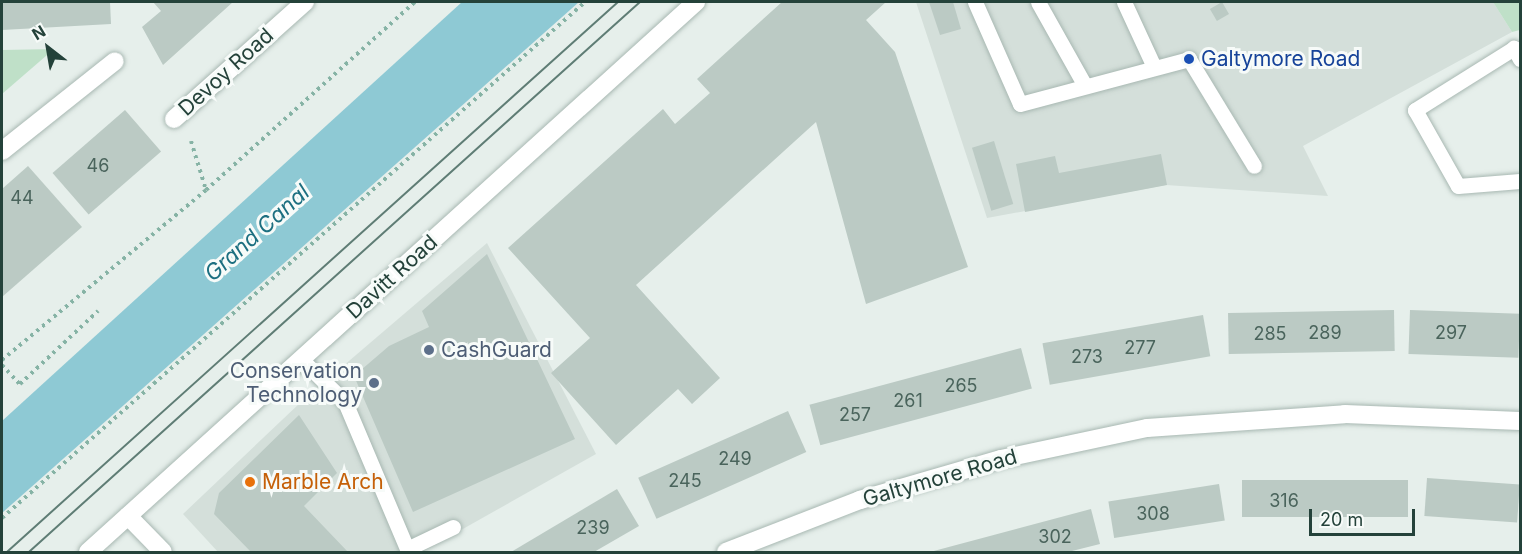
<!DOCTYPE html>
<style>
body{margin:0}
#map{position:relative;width:1522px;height:554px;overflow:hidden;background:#e6efeb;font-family:Inter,sans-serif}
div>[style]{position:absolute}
.built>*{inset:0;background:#d4dfda}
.green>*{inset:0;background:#bfe0c8}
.water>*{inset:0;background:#8ec9d4}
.building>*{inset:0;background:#bbcac4;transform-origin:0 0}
.path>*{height:4px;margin-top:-2px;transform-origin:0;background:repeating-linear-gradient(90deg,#86b3a5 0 3px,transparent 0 7.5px)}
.roads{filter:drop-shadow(0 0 2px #a8b8b2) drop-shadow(0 0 2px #a8b8b2)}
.service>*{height:15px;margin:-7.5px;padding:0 7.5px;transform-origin:7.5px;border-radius:7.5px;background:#fff}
.minor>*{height:18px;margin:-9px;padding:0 9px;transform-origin:9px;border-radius:9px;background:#fff}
.secondary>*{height:18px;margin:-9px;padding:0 9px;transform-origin:9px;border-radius:9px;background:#fff}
.tram>*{height:1.5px;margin:-0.75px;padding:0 0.75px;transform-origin:0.75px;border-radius:0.75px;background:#5f7d75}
.dots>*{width:16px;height:16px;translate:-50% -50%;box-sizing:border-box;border:3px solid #f7fbf9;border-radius:50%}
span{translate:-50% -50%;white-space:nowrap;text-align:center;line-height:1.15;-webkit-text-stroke:6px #f7fbf9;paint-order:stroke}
.number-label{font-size:18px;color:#4a645c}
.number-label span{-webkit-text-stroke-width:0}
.transit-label{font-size:21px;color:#164399}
.left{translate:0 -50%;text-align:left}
.street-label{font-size:21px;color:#24423a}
.service-label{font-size:21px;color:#4e5e75}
.right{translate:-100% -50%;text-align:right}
.food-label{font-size:21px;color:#c56008}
.water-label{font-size:22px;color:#1c6f80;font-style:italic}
.frame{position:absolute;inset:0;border:3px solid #24423a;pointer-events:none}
.north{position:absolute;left:18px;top:18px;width:60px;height:60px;-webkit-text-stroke:4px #f7fbf9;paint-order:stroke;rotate:329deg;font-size:16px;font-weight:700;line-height:24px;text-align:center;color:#24423a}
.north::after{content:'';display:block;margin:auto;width:21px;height:27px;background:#24423a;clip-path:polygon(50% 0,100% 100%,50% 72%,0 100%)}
.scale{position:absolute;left:1309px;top:509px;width:106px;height:27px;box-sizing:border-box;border:3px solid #24423a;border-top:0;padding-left:8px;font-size:18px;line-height:21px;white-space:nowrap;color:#24423a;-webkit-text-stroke:4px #f7fbf9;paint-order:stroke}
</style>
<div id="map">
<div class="built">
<i style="clip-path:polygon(916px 2px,1493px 2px,1512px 32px,1303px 146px,1328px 196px,1166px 185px,987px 218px)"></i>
<i style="clip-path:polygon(487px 243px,596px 454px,422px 552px,218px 552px,183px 514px,301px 402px)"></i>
</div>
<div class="green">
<i style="clip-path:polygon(1493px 2px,1520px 2px,1520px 30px,1512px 32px)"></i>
<i style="clip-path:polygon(54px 49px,2px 94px,2px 50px)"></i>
</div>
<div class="water">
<i style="clip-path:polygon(462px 2px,579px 2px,2px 513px,2px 421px)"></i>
</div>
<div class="building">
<i style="clip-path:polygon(2px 2px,110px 2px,111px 24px,2px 30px)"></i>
<i style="clip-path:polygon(153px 2px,233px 2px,163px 65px,142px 27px,161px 11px)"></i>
<i style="clip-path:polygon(782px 2px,886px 2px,866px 20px,895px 52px,968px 267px,866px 304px,816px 122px,636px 285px,720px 378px,692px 404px,678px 389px,616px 445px,551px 373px,590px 338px,508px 248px,663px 109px,675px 124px,710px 93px,697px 79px)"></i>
<i style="clip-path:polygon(929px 2px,953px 2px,961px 29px,940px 35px)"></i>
<i style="left:1222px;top:2px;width:14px;height:14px;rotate:60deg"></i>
<i style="left:125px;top:110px;width:55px;height:96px;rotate:49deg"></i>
<i style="left:994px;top:141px;width:66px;height:23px;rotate:73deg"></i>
<i style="clip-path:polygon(1161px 154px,1167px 185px,1025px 212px,1016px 164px,1055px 156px,1059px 173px)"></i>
<i style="clip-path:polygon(28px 166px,82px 227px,2px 297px,2px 189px)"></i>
<i style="clip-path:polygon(487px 254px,575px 439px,413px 512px,354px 376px,389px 346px,429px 327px,422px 311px)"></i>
<i style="left:1394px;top:310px;width:41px;height:166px;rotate:89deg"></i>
<i style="left:1410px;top:310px;width:110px;height:44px;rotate:2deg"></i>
<i style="left:1203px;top:315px;width:42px;height:163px;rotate:80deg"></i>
<i style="left:1021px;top:348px;width:42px;height:219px;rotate:75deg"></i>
<i style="left:788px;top:411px;width:45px;height:164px;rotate:66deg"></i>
<i style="clip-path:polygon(299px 415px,337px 473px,304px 506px,348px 552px,251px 552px,214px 514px,219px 493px)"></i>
<i style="left:1427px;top:478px;width:93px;height:38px;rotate:4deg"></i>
<i style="left:1408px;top:480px;width:37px;height:166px;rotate:90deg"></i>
<i style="left:1219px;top:484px;width:37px;height:112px;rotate:81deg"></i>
<i style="clip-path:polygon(617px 489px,639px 526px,594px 552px,511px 552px)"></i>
<i style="clip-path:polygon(1091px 509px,1100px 544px,1068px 552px,930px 552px)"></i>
</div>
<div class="path">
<i style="left:191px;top:141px;width:51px;rotate:73deg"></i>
<i style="left:2px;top:360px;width:266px;rotate:-39.8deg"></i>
<i style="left:206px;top:190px;width:281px;rotate:-42deg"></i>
<i style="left:2px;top:365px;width:26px;rotate:47deg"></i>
<i style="left:20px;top:384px;width:107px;rotate:-43.1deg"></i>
<i style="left:2px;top:518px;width:779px;rotate:-41.51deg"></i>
</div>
<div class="roads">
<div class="service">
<i style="left:975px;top:2px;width:111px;rotate:66.2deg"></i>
<i style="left:1020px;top:104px;width:175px;rotate:-14.9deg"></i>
<i style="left:1189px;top:59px;width:125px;rotate:58.7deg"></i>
<i style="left:1038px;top:2px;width:94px;rotate:60.7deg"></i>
<i style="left:1124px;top:2px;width:72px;rotate:65.2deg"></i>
<i style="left:1520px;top:59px;width:13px;rotate:-119deg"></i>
<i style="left:1514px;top:48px;width:117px;rotate:147.9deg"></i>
<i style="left:1415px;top:110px;width:87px;rotate:60.5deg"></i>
<i style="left:1458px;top:186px;width:62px;rotate:-4.6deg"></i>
<i style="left:301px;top:359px;width:62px;rotate:44.3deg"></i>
<i style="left:345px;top:402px;width:160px;rotate:67.1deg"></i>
<i style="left:407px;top:549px;width:51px;rotate:-25.6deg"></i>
</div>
<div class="minor">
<i style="left:174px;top:119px;width:176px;rotate:-41.8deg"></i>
<i style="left:2px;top:151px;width:144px;rotate:-38.5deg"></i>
<i style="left:128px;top:516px;width:50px;rotate:45.8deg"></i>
<i style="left:726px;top:552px;width:144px;rotate:-21.2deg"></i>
<i style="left:860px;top:500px;width:147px;rotate:-16.2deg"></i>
<i style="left:1001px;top:459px;width:149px;rotate:-12deg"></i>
<i style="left:1147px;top:428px;width:198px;rotate:-4deg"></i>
<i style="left:1345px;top:414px;width:175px;rotate:2.3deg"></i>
</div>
<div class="secondary">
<i style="left:88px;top:552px;width:820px;rotate:-42.13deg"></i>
</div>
</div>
<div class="tram">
<i style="left:7px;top:552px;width:822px;rotate:-41.99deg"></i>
<i style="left:29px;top:552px;width:822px;rotate:-41.99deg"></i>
</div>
<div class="dots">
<i style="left:1189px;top:59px;background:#1a4fb4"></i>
<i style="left:429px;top:350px;background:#5c6f8a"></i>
<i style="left:374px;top:383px;background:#5c6f8a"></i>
<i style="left:250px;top:482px;background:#e8710a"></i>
</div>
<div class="number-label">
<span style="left:98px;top:166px">46</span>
<span style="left:22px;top:198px">44</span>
<span style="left:1325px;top:333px">289</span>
<span style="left:1451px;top:333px">297</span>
<span style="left:1270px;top:334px">285</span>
<span style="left:1140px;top:348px">277</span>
<span style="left:1087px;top:357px">273</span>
<span style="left:961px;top:386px">265</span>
<span style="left:908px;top:401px">261</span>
<span style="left:855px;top:415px">257</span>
<span style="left:735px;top:459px">249</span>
<span style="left:685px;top:481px">245</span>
<span style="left:1284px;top:501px">316</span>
<span style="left:1153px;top:514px">308</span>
<span style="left:593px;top:528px">239</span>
<span style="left:1055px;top:537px">302</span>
</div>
<div class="transit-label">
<span class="left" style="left:1201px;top:59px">Galtymore Road</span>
</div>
<div class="street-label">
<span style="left:226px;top:72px;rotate:-42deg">Devoy Road</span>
<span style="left:392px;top:277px;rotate:-42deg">Davitt Road</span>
<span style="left:940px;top:478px;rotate:-16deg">Galtymore Road</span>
</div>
<div class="service-label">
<span class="left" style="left:441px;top:350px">CashGuard</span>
<span class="right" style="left:362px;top:383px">Conservation<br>Technology</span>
</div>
<div class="food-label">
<span class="left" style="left:262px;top:482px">Marble Arch</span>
</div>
<div class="water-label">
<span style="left:257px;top:233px;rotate:-42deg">Grand Canal</span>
</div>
<div class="frame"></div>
<div class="north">N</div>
<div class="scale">20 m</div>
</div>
